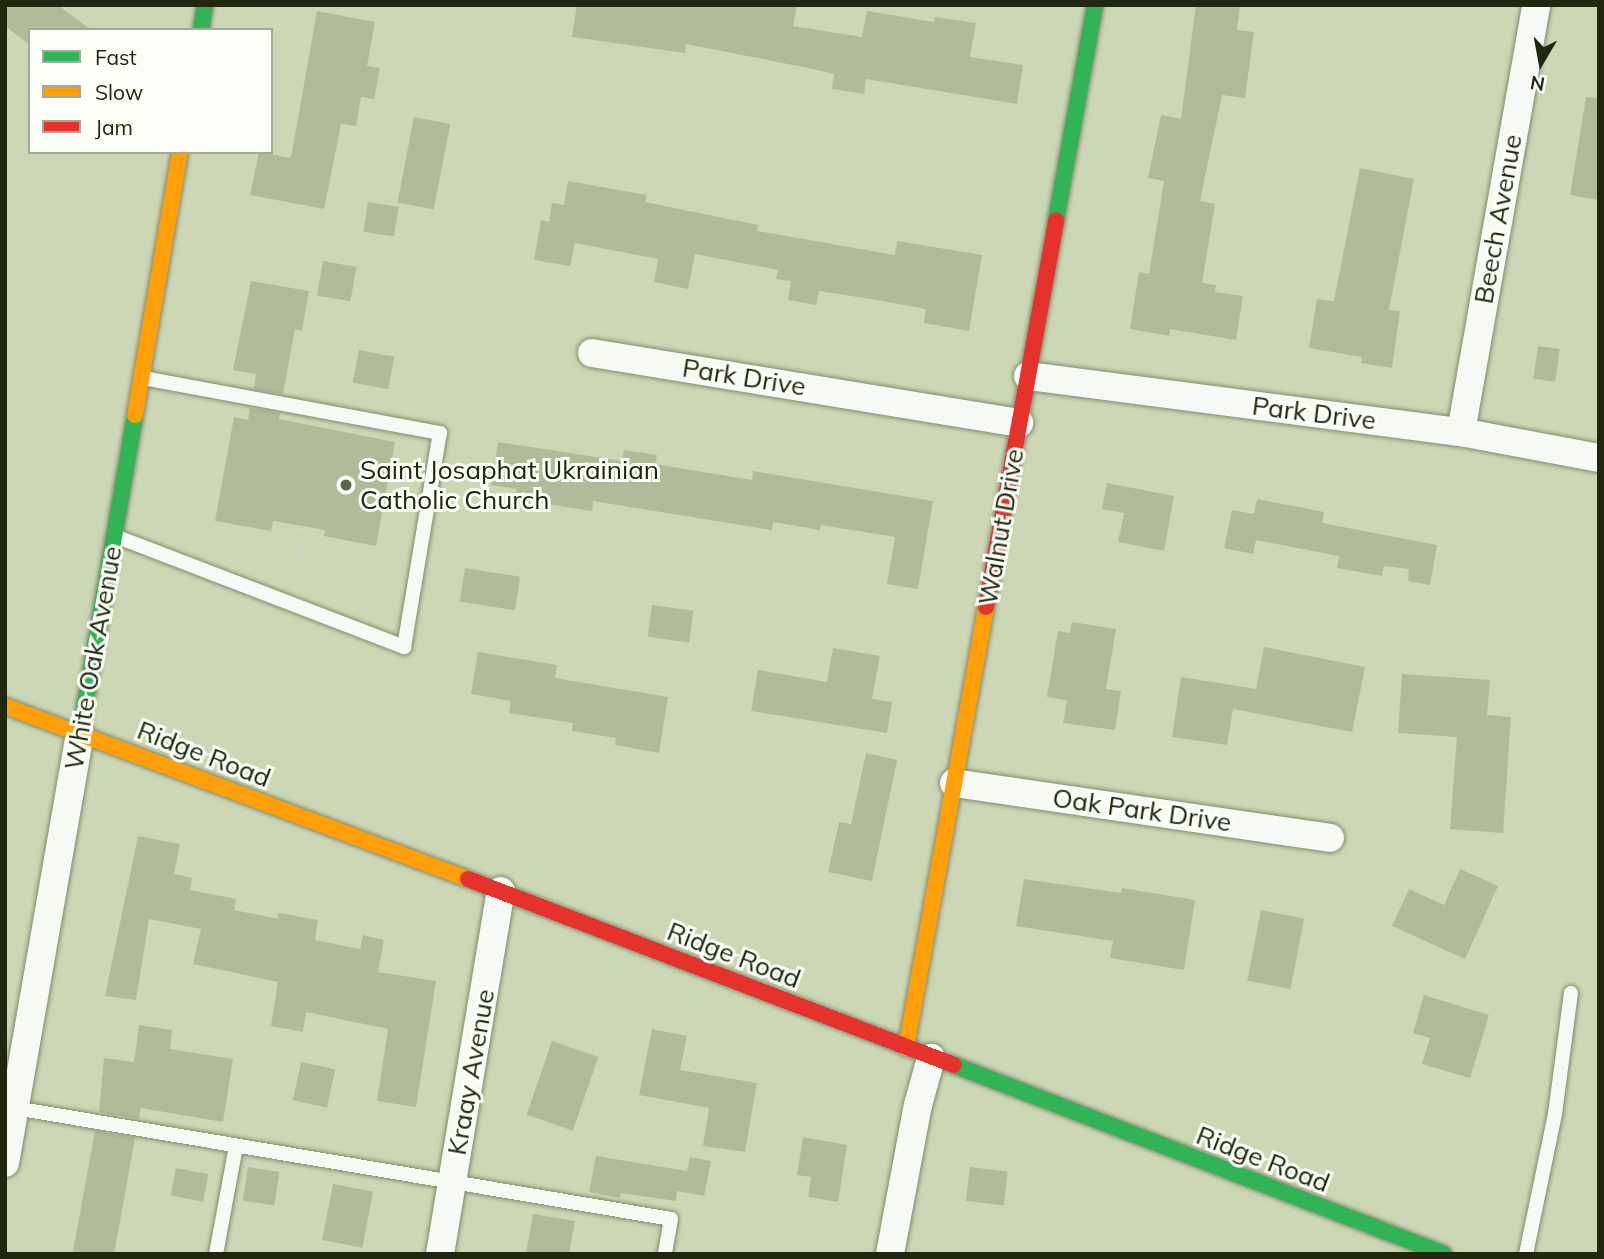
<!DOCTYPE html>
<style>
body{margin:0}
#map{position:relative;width:1604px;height:1259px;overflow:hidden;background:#ccd8b5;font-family:Mulish,sans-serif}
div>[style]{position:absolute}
.building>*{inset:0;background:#b1bb9a;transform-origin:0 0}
.path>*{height:4.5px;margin-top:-2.25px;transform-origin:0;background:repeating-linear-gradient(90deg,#cbcfc4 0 3.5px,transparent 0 8.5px)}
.roads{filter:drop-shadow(0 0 2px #838b70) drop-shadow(0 0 2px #838b70)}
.lane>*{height:14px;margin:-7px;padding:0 7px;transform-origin:7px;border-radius:7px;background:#f7f9f4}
.street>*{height:28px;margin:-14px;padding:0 14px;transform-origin:14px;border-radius:14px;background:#f7f9f4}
.fast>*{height:16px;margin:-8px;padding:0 8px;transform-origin:8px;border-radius:8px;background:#30b455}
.slow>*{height:16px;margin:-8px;padding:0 8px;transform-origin:8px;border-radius:8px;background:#ff9f0a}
.jam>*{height:16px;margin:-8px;padding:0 8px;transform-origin:8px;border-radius:8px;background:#e5322d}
.dots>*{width:19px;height:19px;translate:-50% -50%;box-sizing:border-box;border:4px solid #fcfff8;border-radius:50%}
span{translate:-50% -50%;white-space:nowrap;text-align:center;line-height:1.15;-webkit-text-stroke:6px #fcfff8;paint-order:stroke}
.street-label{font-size:26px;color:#20270e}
.poi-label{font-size:26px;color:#20270e}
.left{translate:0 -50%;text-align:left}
.frame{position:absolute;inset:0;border:7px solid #20270e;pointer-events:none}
.legend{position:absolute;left:28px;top:28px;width:245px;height:126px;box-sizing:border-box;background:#fcfff8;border:2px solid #a4a99a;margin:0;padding:9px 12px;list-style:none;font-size:21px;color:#20270e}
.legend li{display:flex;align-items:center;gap:14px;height:35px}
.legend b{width:35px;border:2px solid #a4a99a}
.north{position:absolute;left:1506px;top:28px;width:70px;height:70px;-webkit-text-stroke:5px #fcfff8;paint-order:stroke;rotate:190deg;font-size:19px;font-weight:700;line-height:28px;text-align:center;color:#20270e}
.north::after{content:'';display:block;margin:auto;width:24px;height:32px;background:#20270e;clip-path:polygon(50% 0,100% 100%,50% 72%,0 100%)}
</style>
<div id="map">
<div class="building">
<i style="clip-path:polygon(5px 5px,58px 5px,91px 30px,30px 30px,30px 45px,5px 26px)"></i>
<i style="clip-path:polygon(577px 5px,797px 5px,793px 26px,862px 37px,867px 11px,934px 22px,935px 17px,976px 23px,970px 57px,1023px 65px,1017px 104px,866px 79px,864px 94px,832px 89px,834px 74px,808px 68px,686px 44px,685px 53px,572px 37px)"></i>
<i style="clip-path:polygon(1196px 5px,1240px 5px,1237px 30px,1254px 32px,1245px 98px,1222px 95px,1200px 201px,1215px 204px,1202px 283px,1216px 285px,1215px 292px,1243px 296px,1236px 340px,1170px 329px,1169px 336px,1130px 329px,1139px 272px,1149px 274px,1164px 181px,1148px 178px,1161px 115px,1181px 119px)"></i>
<i style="clip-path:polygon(317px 11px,375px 22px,367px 66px,380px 68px,374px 99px,361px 97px,356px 126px,341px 124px,324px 209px,250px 195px,259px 152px,291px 158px)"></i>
<i style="clip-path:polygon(1586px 97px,1599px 98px,1599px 200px,1570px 195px)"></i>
<i style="left:414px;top:117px;width:37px;height:87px;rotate:11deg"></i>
<i style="clip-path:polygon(1360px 168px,1414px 179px,1389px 310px,1400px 311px,1392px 368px,1361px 363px,1362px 357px,1309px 348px,1317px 299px,1334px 301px)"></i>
<i style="clip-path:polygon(568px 181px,647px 195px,645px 202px,758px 225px,757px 231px,895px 255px,897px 241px,982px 255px,969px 331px,924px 323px,926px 309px,871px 299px,819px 291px,816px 305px,788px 300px,791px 281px,776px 279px,778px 270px,695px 254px,688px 289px,654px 282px,658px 259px,575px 243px,570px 266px,534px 260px,541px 220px,549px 222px,552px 203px,564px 205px)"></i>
<i style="left:368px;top:202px;width:31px;height:30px;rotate:9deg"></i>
<i style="left:323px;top:261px;width:34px;height:35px;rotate:10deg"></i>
<i style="clip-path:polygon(251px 281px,309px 291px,302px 331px,295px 329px,283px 394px,254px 389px,256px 374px,233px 370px)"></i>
<i style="left:1538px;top:346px;width:22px;height:33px;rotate:8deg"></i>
<i style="left:359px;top:350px;width:36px;height:33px;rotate:11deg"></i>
<i style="clip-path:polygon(250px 408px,280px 413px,279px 419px,395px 442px,376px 546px,324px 536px,325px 530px,273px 521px,271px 531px,215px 521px,234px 417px,248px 420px)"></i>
<i style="clip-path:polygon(498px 442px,622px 461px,624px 450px,657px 455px,655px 464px,752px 480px,753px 471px,933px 501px,918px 589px,887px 584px,895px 537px,821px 525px,820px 530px,773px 522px,772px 530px,593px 501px,592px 511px,515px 499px,517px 489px,491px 485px)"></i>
<i style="clip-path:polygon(1107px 483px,1174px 496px,1164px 551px,1118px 542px,1124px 513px,1102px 509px)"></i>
<i style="clip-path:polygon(1257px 499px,1324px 512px,1322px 523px,1437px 545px,1430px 585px,1408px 581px,1409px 569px,1384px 566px,1382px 576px,1337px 568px,1339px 556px,1256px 540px,1253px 554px,1224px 548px,1232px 510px,1254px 514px)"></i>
<i style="left:465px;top:568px;width:56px;height:34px;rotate:9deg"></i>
<i style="left:652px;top:605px;width:42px;height:32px;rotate:8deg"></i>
<i style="clip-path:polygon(1072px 622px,1116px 629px,1106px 689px,1121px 691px,1115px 730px,1063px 723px,1067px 700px,1047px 697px,1058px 631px,1070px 633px)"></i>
<i style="clip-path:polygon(1264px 647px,1365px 667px,1352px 732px,1233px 709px,1227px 745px,1172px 737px,1181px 677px,1256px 689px)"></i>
<i style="clip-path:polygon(833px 648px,880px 656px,872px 699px,892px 702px,887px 733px,751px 711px,758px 670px,827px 682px)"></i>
<i style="clip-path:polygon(478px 652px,557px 665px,555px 678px,668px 697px,659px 753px,615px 745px,616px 738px,572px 731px,573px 723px,509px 713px,511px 701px,471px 694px)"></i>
<i style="clip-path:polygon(1402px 674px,1490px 680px,1487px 715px,1511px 717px,1503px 833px,1450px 829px,1457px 737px,1398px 733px)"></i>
<i style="clip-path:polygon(866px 753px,897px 760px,872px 881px,828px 872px,839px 822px,851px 824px)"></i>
<i style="clip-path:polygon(138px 836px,180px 844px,174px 874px,192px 878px,190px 890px,236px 899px,234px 910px,278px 919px,279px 913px,318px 920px,315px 940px,360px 949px,363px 935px,384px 940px,378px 972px,436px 981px,416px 1107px,377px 1101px,388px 1029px,306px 1012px,303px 1032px,271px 1026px,278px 982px,193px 964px,201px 929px,149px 919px,136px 1000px,105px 996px)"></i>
<i style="clip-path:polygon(1460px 869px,1498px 886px,1465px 959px,1392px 926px,1409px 889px,1444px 905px)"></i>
<i style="clip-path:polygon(1024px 879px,1121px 893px,1122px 888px,1195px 900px,1184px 970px,1110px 958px,1113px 941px,1016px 926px)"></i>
<i style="left:1261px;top:910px;width:44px;height:72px;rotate:11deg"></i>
<i style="clip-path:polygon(1424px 995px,1489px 1015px,1470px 1078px,1422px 1064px,1430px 1038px,1413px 1033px)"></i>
<i style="clip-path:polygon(139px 1025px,172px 1030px,170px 1049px,233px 1059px,223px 1122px,141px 1108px,139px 1119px,99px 1112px,104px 1058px,134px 1062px)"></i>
<i style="clip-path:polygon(652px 1029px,687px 1036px,680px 1070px,757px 1083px,745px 1152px,703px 1146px,709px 1108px,639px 1095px)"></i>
<i style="left:552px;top:1041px;width:49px;height:78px;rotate:19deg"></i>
<i style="left:301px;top:1062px;width:35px;height:39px;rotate:12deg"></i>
<i style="clip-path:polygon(95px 1131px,135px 1138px,114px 1254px,76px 1254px,73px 1251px)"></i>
<i style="clip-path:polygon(803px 1137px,847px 1145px,838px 1202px,808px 1197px,811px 1177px,797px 1175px)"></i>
<i style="clip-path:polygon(596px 1156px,687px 1171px,690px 1157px,711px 1161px,704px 1196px,677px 1191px,676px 1201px,621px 1193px,620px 1198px,589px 1192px)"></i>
<i style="left:248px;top:1167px;width:32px;height:34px;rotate:9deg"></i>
<i style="left:970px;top:1167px;width:38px;height:34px;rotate:7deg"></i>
<i style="left:176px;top:1168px;width:33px;height:28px;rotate:11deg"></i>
<i style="left:333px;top:1184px;width:41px;height:57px;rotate:11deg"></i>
<i style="clip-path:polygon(533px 1214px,575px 1221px,569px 1254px,526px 1254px)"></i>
</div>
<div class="path">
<i style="left:293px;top:578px;width:53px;rotate:-79.1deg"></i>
</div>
<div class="roads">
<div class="lane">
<i style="left:115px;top:536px;width:310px;rotate:21deg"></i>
<i style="left:404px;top:647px;width:217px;rotate:-80.5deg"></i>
<i style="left:440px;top:433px;width:303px;rotate:-169.5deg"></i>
<i style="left:15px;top:1108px;width:665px;rotate:9.6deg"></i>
<i style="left:671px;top:1219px;width:36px;rotate:100deg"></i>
<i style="left:216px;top:1254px;width:110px;rotate:-79.5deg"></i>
<i style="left:1526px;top:1254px;width:143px;rotate:-78.3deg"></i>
<i style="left:1555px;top:1114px;width:122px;rotate:-82.5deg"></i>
</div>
<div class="street">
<i style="left:592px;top:353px;width:433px;rotate:9.3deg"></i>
<i style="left:1028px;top:376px;width:437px;rotate:7.4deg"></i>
<i style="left:1461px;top:432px;width:140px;rotate:10.7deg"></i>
<i style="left:1461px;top:432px;width:434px;rotate:-80deg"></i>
<i style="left:954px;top:783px;width:380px;rotate:8.3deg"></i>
<i style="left:5px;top:1163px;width:436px;rotate:-80.1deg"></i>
<i style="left:440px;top:1254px;width:368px;rotate:-80.5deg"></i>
<i style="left:890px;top:1254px;width:152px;rotate:-79.4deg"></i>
<i style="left:918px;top:1105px;width:49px;rotate:-74.5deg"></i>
</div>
<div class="fast">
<i style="left:201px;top:30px;width:25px;rotate:-81deg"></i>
<i style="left:1056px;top:220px;width:219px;rotate:-79.7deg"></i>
<i style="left:80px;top:734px;width:324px;rotate:-80.2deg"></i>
<i style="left:954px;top:1065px;width:525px;rotate:21.09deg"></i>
</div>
<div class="slow">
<i style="left:135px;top:415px;width:267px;rotate:-80.3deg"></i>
<i style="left:5px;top:706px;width:494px;rotate:20.5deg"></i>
<i style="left:906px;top:1048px;width:448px;rotate:-79.7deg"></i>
</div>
<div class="jam">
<i style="left:986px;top:607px;width:393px;rotate:-79.7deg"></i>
<i style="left:468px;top:879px;width:520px;rotate:20.94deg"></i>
</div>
</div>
<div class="dots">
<i style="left:346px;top:485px;background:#5c6548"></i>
</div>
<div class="street-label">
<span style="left:1498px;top:219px;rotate:-80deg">Beech Avenue</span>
<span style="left:744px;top:377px;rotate:9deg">Park Drive</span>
<span style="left:1314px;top:413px;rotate:7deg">Park Drive</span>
<span style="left:1001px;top:527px;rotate:-80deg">Walnut Drive</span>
<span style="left:93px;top:658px;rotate:-80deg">White Oak Avenue</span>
<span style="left:204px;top:754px;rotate:21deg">Ridge Road</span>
<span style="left:1142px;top:810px;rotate:8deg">Oak Park Drive</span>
<span style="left:734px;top:955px;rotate:21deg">Ridge Road</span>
<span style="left:471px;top:1072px;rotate:-80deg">Kraay Avenue</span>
<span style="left:1263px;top:1159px;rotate:21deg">Ridge Road</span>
</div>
<div class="poi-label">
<span class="left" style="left:360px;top:485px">Saint Josaphat Ukrainian<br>Catholic Church</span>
</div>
<div class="frame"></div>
<ul class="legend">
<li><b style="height:9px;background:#30b455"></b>Fast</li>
<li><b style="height:9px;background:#ff9f0a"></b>Slow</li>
<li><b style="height:9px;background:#e5322d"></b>Jam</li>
</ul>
<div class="north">N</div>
</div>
